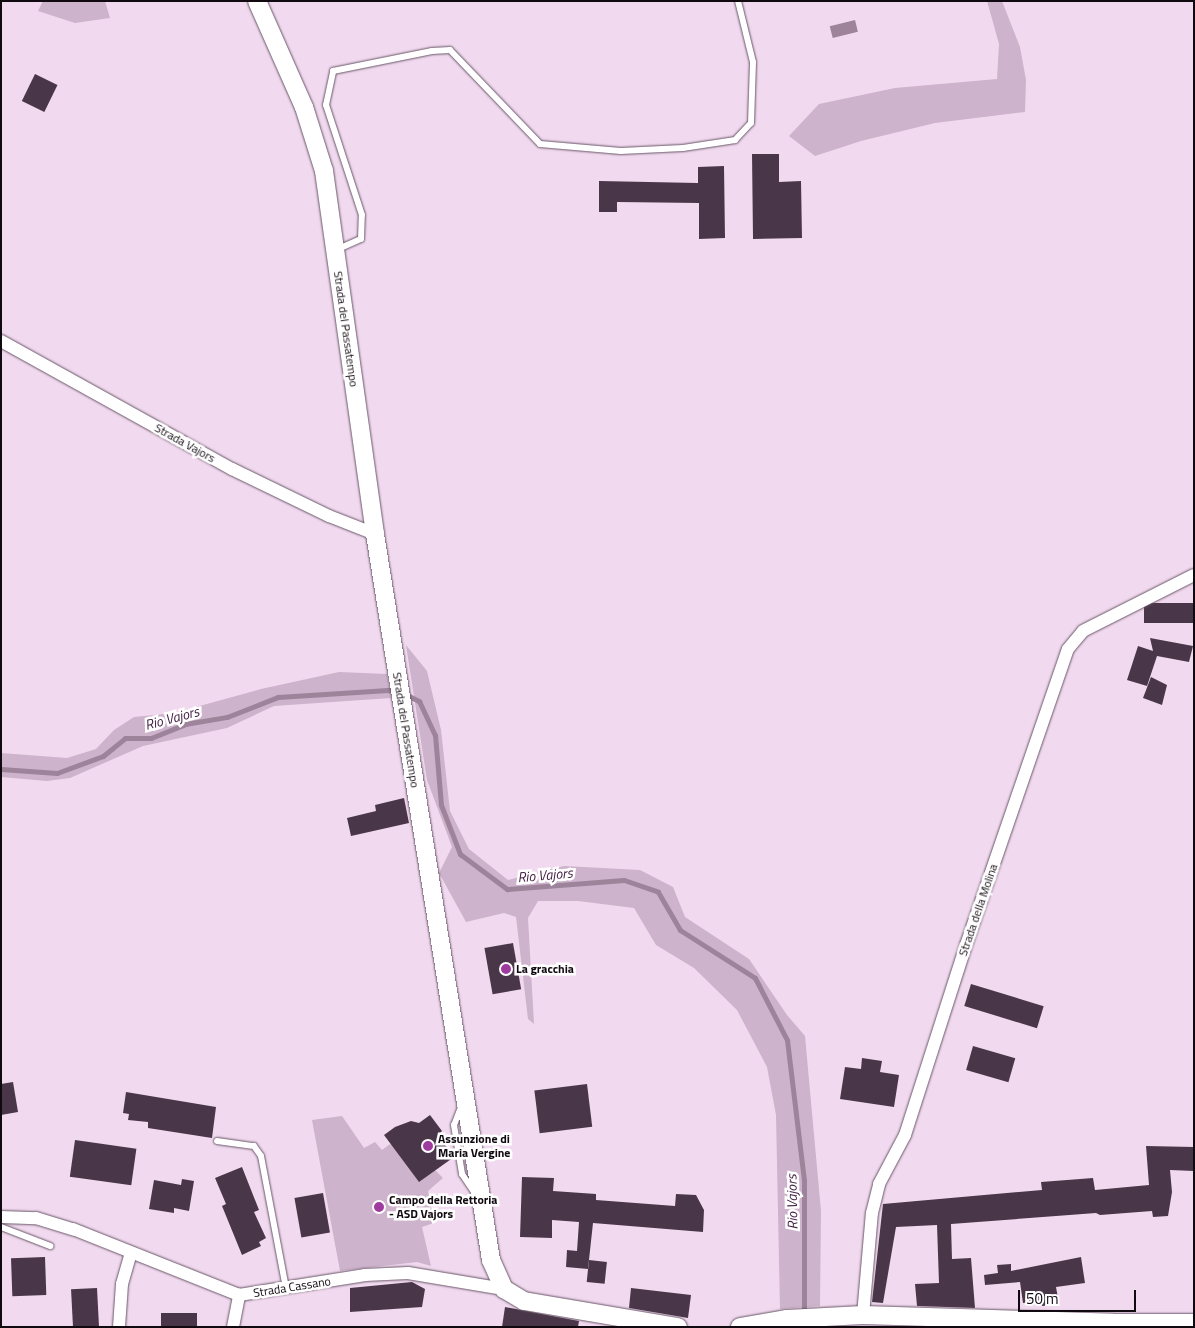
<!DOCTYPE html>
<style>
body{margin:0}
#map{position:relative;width:1195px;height:1328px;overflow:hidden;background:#f1daef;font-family:"Titillium Web",sans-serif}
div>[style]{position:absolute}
.green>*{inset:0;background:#cdb3cb}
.water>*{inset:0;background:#9d849b;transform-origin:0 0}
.stream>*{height:5px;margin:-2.5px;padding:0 2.5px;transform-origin:2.5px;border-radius:2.5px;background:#9d849b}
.building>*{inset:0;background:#493749;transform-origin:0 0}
.roads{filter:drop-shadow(0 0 1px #695668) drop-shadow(0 0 1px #695668)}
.lane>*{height:6px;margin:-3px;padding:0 3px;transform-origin:3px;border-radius:3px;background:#fff}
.street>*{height:12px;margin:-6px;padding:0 6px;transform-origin:6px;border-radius:6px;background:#fff}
.secondary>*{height:18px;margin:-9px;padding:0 9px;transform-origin:9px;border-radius:9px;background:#fff}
.dots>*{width:14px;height:14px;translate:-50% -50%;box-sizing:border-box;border:2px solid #fff;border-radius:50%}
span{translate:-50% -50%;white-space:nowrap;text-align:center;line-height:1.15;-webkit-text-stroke:5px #fff;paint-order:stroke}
.street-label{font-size:12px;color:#110910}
.poi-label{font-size:12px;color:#110910;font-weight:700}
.left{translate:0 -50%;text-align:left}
.water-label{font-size:14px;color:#432043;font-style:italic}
.frame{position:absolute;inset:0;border:2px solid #110910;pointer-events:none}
.scale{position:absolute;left:1018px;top:1290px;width:118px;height:22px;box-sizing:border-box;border:2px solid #110910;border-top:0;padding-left:6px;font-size:15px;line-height:18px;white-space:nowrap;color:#110910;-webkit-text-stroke:4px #fff;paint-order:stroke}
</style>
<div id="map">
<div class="green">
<i style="clip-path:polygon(43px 1px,105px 1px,110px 18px,75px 23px,38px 11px)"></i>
<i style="clip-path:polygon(987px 1px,1002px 1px,1020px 47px,1026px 80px,1025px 112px,935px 123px,861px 141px,815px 156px,789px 136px,819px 104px,895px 88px,997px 79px,999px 44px)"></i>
<i style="clip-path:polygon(406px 645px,427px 671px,441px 730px,450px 811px,469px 849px,508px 880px,564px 866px,640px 870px,673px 887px,685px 917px,749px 959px,787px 1015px,805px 1036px,821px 1211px,820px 1306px,780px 1309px,776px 1115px,767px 1067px,737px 1010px,694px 968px,656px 945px,634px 908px,578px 901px,538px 901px,528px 918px,534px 1024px,528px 1019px,516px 917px,504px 913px,466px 922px,439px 873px,452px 847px,427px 780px)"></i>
<i style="clip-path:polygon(339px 672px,387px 674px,391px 698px,274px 706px,227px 728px,143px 746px,70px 778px,47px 781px,1px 777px,1px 753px,67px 758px,96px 749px,114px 730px,134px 717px,174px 713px,261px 689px)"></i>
<i style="clip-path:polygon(342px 1116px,364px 1148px,375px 1142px,382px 1150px,390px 1144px,435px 1170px,443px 1178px,428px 1191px,434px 1223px,422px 1227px,431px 1266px,417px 1262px,340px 1271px,312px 1120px)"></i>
</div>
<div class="water">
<i style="left:855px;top:20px;width:12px;height:26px;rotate:76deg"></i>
</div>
<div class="stream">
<i style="left:405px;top:694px;width:16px;rotate:27deg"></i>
<i style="left:419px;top:701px;width:38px;rotate:65deg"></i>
<i style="left:435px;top:735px;width:70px;rotate:85.1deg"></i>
<i style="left:441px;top:805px;width:53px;rotate:68.8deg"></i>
<i style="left:460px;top:854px;width:59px;rotate:36.7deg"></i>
<i style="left:507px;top:889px;width:117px;rotate:-4.4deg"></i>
<i style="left:624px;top:880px;width:36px;rotate:19deg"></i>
<i style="left:658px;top:892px;width:44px;rotate:59.9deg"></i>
<i style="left:680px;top:930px;width:89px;rotate:32.6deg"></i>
<i style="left:755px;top:978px;width:70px;rotate:62.7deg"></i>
<i style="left:787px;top:1040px;width:141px;rotate:83.1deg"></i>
<i style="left:804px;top:1180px;width:134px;rotate:90deg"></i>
<i style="left:1px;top:769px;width:56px;rotate:4.1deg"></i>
<i style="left:57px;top:773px;width:49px;rotate:-20.3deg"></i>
<i style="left:103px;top:756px;width:28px;rotate:-39deg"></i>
<i style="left:125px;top:738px;width:26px"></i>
<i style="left:151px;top:738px;width:37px;rotate:-22deg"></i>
<i style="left:185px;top:724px;width:43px;rotate:-9.5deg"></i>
<i style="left:227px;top:717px;width:55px;rotate:-21.4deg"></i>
<i style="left:278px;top:697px;width:110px;rotate:-3.6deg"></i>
<i style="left:388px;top:690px;width:8px;rotate:14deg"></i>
</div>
<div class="building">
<i style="left:35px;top:74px;width:25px;height:30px;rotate:26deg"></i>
<i style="clip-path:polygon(752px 154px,779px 154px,779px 182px,801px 181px,802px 238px,753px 239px)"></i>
<i style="clip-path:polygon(724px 166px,725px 238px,699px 239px,699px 203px,617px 202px,617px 212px,599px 212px,599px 181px,698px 183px,698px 167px)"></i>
<i style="left:1194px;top:603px;width:20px;height:50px;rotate:90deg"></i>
<i style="clip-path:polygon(1150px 638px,1193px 646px,1189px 662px,1157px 656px,1147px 686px,1127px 680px,1138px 646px,1153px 651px)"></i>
<i style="clip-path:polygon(1151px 677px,1167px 685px,1162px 705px,1143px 698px)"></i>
<i style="clip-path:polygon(404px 798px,409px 823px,351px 836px,347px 818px,376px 811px,375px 805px)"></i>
<i style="left:513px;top:943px;width:47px;height:29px;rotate:80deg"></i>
<i style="left:971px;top:984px;width:76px;height:23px;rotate:17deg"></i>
<i style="left:973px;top:1046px;width:44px;height:25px;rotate:16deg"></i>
<i style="clip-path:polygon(862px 1058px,882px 1061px,880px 1072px,899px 1075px,894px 1107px,840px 1099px,845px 1067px,861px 1069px)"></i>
<i style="clip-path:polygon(13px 1082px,18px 1112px,1px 1115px,1px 1084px)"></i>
<i style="left:587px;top:1084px;width:43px;height:53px;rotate:83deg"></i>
<i style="clip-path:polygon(126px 1092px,216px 1107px,212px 1138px,148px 1128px,148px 1122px,128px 1120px,129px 1114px,123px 1113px)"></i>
<i style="clip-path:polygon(430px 1115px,442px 1131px,438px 1135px,454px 1157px,419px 1182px,384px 1135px,395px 1127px,411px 1121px,419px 1123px)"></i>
<i style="left:75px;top:1140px;width:62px;height:37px;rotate:8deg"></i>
<i style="clip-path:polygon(1146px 1146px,1194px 1147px,1194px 1171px,1170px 1170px,1172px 1192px,1168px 1216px,1153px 1217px,1152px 1211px,1100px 1215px,1096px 1213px,951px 1224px,952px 1259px,971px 1258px,975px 1308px,917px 1306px,915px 1284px,939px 1283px,937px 1225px,896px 1227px,883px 1303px,872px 1302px,883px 1204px,1042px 1190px,1041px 1182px,1093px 1178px,1095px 1190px,1149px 1185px)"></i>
<i style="clip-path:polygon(242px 1167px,259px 1210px,254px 1212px,266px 1238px,259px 1242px,261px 1246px,242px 1255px,222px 1206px,226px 1204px,215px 1178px)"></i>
<i style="clip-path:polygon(522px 1177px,554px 1178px,553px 1191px,596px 1194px,596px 1200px,675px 1206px,676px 1194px,696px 1195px,704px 1210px,703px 1232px,593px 1223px,588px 1269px,566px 1267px,567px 1250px,577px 1251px,579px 1222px,552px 1220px,552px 1238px,520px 1237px)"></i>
<i style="clip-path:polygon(182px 1179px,194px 1181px,189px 1211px,174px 1208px,174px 1213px,149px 1209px,154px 1180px,181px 1185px)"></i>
<i style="left:323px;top:1193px;width:40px;height:29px;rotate:80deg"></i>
<i style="left:45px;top:1257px;width:38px;height:34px;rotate:88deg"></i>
<i style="clip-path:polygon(1081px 1257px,1085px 1283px,1056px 1287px,1059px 1304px,1042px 1306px,1042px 1300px,1023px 1303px,1020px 1282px,985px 1285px,984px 1275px,998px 1273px,997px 1265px,1011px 1264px,1011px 1271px)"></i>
<i style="left:589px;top:1260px;width:18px;height:22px;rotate:6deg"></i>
<i style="clip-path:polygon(412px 1282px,425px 1289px,422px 1307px,350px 1312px,350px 1288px)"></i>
<i style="left:97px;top:1288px;width:39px;height:26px;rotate:87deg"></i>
<i style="clip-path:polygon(631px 1288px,691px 1295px,688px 1318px,629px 1308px)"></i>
<i style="clip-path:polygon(505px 1307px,579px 1321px,578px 1327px,502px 1327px)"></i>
<i style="left:197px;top:1313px;width:14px;height:36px;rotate:90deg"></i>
</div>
<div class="roads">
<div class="lane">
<i style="left:336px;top:250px;width:27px;rotate:-24deg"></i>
<i style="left:361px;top:239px;width:24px;rotate:-88deg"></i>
<i style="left:362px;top:215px;width:116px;rotate:-108.1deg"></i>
<i style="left:326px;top:105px;width:35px;rotate:-78deg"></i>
<i style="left:333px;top:71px;width:101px;rotate:-11.4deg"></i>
<i style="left:432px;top:51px;width:18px;rotate:-3deg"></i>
<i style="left:450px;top:50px;width:130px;rotate:46.2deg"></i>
<i style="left:540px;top:144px;width:81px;rotate:4.9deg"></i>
<i style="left:621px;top:151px;width:62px;rotate:-2.8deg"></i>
<i style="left:683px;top:148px;width:53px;rotate:-8.7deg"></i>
<i style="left:735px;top:140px;width:23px;rotate:-47deg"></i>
<i style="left:751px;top:123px;width:61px;rotate:-88.1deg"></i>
<i style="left:753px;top:62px;width:63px;rotate:-103.8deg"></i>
<i style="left:461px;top:1107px;width:19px;rotate:111deg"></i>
<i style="left:454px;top:1125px;width:50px;rotate:80.7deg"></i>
<i style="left:462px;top:1174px;width:22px;rotate:56deg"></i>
<i style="left:217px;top:1141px;width:37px;rotate:8deg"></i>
<i style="left:254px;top:1146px;width:12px;rotate:55deg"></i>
<i style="left:261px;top:1156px;width:134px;rotate:79.3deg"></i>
<i style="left:1px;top:1227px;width:53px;rotate:21.2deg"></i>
</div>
<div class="street">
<i style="left:1px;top:341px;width:264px;rotate:29deg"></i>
<i style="left:232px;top:469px;width:108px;rotate:25.9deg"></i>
<i style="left:329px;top:516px;width:49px;rotate:21.4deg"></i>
<i style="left:1px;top:1217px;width:35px;rotate:2deg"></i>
<i style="left:36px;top:1218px;width:39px;rotate:17deg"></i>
<i style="left:73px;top:1229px;width:179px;rotate:21.7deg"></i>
<i style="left:239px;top:1295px;width:128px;rotate:-9deg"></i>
<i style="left:365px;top:1275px;width:43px;rotate:-2.7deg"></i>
<i style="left:408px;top:1273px;width:97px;rotate:9.5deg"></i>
<i style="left:863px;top:1315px;width:102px;rotate:-85deg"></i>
<i style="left:872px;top:1213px;width:30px;rotate:-76deg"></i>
<i style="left:879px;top:1184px;width:55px;rotate:-62deg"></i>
<i style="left:905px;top:1135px;width:200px;rotate:-72.2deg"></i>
<i style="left:966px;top:945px;width:313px;rotate:-71deg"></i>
<i style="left:1068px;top:649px;width:23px;rotate:-50deg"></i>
<i style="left:1083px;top:631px;width:124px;rotate:-26.8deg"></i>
<i style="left:119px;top:1327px;width:43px;rotate:-86deg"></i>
<i style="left:122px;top:1284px;width:32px;rotate:-74deg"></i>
<i style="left:233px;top:1327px;width:33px;rotate:-79deg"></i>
</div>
<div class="secondary">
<i style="left:257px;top:1px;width:116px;rotate:66.1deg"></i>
<i style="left:304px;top:107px;width:67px;rotate:72.6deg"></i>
<i style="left:324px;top:171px;width:367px;rotate:82deg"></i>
<i style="left:375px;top:534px;width:735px;rotate:80.92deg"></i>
<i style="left:491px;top:1260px;width:32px;rotate:66deg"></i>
<i style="left:504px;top:1289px;width:23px;rotate:31deg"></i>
<i style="left:524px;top:1301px;width:156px;rotate:9.6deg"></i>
<i style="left:740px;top:1327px;width:48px;rotate:-9.7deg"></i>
<i style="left:787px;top:1319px;width:76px;rotate:-3deg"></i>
<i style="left:863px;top:1315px;width:250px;rotate:1.8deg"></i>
<i style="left:1113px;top:1323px;width:81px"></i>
</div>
</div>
<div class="dots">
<i style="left:506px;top:969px;background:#9f3a9f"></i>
<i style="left:428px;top:1146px;background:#9f3a9f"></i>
<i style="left:379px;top:1207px;background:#9f3a9f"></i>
</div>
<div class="street-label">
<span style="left:346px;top:329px;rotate:82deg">Strada del Passatempo</span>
<span style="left:185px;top:443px;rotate:29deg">Strada Vajors</span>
<span style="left:406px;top:730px;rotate:81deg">Strada del Passatempo</span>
<span style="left:978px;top:910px;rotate:-71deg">Strada della Molina</span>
<span style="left:292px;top:1287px;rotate:-9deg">Strada Cassano</span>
</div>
<div class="poi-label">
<span class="left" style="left:516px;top:969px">La gracchia</span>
<span class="left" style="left:438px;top:1146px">Assunzione di<br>Maria Vergine</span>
<span class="left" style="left:389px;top:1207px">Campo della Rettoria<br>- ASD Vajors</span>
</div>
<div class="water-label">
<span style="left:172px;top:718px;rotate:-15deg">Rio Vajors</span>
<span style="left:545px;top:875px;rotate:-5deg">Rio Vajors</span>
<span style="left:792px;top:1202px;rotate:-91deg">Rio Vajors</span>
</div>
<div class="frame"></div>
<div class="scale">50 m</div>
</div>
